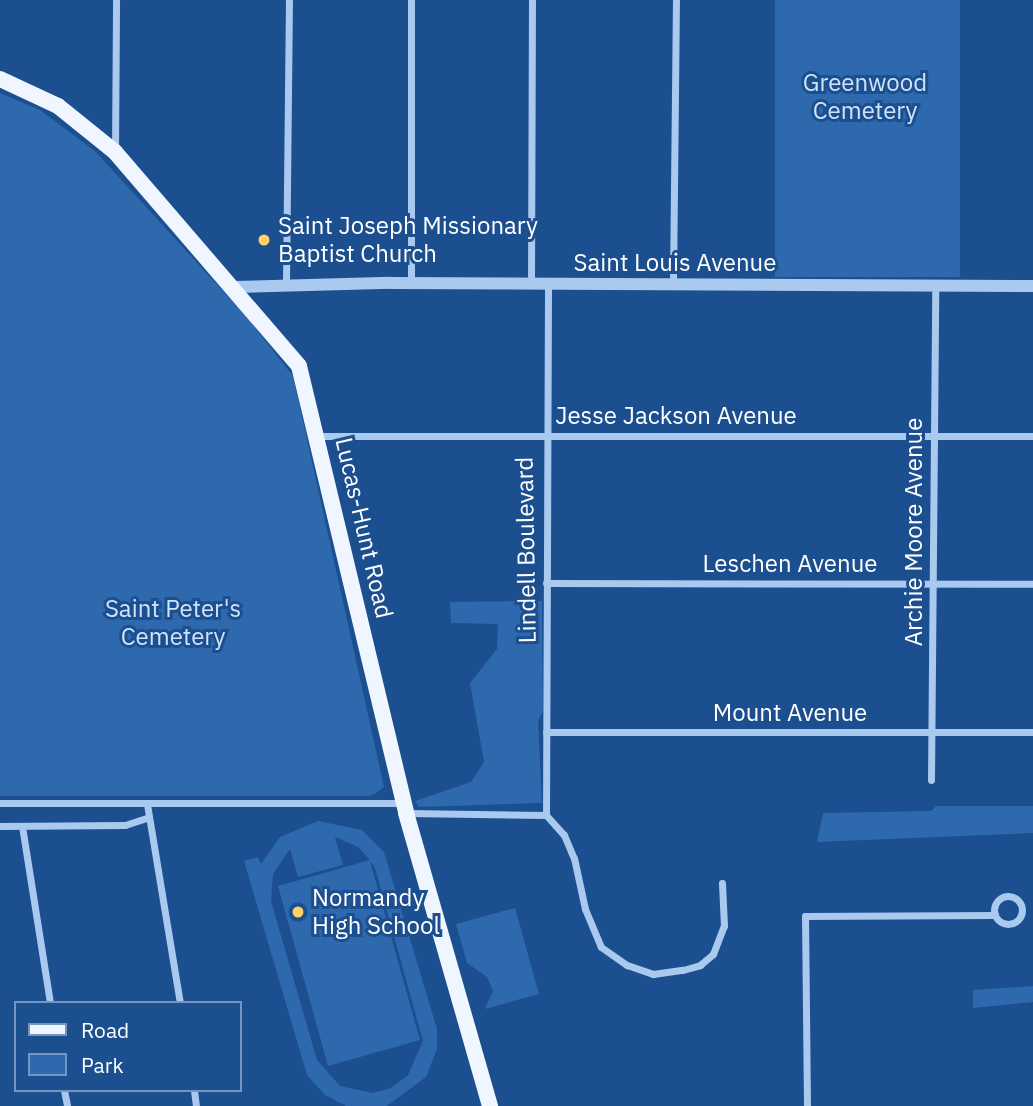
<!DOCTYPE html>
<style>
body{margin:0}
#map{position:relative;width:1033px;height:1106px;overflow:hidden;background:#1b4f8f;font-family:"IBM Plex Sans",sans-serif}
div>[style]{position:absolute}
.green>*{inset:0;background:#2e69ad;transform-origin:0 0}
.minor>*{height:7px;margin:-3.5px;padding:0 3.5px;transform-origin:3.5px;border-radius:3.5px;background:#a9c9ee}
.minor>.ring{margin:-3.5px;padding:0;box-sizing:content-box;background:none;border:7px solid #a9c9ee;border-radius:50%}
.tertiary>*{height:12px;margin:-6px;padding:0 6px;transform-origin:6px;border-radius:6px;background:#a9c9ee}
.primary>*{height:16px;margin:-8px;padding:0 8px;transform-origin:8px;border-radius:8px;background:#f0f6ff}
.dots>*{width:19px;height:19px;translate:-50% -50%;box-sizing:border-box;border:4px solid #1b4f8f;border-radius:50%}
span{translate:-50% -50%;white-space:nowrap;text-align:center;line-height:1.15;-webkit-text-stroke:6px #1b4f8f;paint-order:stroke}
.park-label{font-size:24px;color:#cfe3fa}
.poi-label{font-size:24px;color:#fff}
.left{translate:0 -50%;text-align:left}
.street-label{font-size:24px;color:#fff}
.legend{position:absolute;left:14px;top:1001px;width:228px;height:91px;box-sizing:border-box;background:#1b4f8f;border:2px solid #7695bc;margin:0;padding:9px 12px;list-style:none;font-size:21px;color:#fff}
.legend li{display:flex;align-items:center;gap:14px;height:35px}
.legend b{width:35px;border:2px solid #7695bc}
</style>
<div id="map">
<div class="green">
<i style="left:775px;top:0;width:185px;height:277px"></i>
<i style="clip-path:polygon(0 93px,40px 110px,95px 151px,244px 314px,293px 376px,384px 787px,378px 792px,370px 796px,0 796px)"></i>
<i style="clip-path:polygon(542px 601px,543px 711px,538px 721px,542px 803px,419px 807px,415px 801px,471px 782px,484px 762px,470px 683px,497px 649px,498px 624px,451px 623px,450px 602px)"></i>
<i style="clip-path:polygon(936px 806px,1033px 806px,1033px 833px,817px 842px,823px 813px,931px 811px)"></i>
<i style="clip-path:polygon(evenodd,318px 821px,362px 830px,384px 852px,437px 1029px,437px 1049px,426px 1077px,387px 1106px,346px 1106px,325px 1095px,307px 1075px,244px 861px,258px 857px,261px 864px,280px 837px,318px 821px,335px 837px,358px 847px,370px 860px,278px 886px,328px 1066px,420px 1040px,370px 861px,375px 868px,423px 1041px,408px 1075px,391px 1088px,373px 1093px,340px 1086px,317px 1060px,271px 901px,273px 874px,290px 849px,298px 877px,343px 865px,335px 837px)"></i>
<i style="clip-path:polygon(515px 908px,539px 994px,485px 1009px,493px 991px,487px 977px,467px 963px,456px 924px)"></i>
<i style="clip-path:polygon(1033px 986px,1033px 1002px,973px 1008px,973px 990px)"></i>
</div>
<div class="minor">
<i style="left:115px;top:152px;width:152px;rotate:-89.6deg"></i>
<i style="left:411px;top:283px;width:283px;rotate:-90deg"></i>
<i style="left:286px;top:284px;width:284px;rotate:-89.4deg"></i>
<i style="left:531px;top:284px;width:284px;rotate:-89.8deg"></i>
<i style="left:673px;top:284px;width:284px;rotate:-89.4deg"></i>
<i style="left:319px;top:436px;width:714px"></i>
<i style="left:546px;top:583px;width:487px;rotate:0.1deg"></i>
<i style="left:546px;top:732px;width:487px"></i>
<i style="left:931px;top:780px;width:496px;rotate:-89.5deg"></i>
<i style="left:0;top:803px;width:403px"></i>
<i style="left:147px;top:804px;width:202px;rotate:80.6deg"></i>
<i style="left:407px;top:813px;width:139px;rotate:0.8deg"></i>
<i style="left:546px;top:815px;width:531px;rotate:-89.78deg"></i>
<i style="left:546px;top:815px;width:27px;rotate:48deg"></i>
<i style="left:564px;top:835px;width:25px;rotate:67deg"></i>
<i style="left:574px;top:858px;width:52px;rotate:77.8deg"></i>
<i style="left:585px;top:909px;width:41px;rotate:67.2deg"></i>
<i style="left:601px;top:947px;width:32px;rotate:35deg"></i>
<i style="left:627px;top:965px;width:28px;rotate:19deg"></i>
<i style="left:653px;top:974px;width:30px;rotate:-8deg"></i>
<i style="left:683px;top:970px;width:18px;rotate:-16deg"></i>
<i style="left:700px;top:965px;width:17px;rotate:-40deg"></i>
<i style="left:713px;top:954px;width:30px;rotate:-69deg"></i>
<i style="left:724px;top:926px;width:43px;rotate:-92.7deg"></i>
<i style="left:0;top:826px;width:125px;rotate:-0.5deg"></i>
<i style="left:125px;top:825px;width:25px;rotate:-18deg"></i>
<i style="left:22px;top:826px;width:179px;rotate:81deg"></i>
<i class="ring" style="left:994px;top:896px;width:21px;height:21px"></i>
<i style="left:64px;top:1090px;width:16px;rotate:79deg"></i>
<i style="left:194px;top:1090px;width:16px;rotate:83deg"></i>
<i style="left:807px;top:1106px;width:190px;rotate:-90.6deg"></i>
<i style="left:805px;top:916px;width:190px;rotate:-0.3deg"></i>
</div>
<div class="tertiary">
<i style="left:233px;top:287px;width:158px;rotate:-1.5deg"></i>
<i style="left:391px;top:283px;width:642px;rotate:0.27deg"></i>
</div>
<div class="primary">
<i style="left:0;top:79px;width:64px;rotate:25deg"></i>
<i style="left:58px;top:106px;width:73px;rotate:38.9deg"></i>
<i style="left:115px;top:152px;width:282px;rotate:49.3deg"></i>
<i style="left:299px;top:366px;width:460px;rotate:76.5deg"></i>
<i style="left:406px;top:813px;width:305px;rotate:74deg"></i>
</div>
<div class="dots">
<i style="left:264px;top:240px;background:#ffd166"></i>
<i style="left:298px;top:912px;background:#ffd166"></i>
</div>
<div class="park-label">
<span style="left:865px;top:97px">Greenwood<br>Cemetery</span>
<span style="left:173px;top:623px">Saint Peter's<br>Cemetery</span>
</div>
<div class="poi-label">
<span class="left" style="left:278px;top:240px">Saint Joseph Missionary<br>Baptist Church</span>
<span class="left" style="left:312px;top:912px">Normandy<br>High School</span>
</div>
<div class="street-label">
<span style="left:675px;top:263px">Saint Louis Avenue</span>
<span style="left:676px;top:416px">Jesse Jackson Avenue</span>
<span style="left:364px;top:528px;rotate:77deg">Lucas-Hunt Road</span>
<span style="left:914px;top:532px;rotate:-90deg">Archie Moore Avenue</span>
<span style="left:526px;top:550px;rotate:-91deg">Lindell Boulevard</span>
<span style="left:790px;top:564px">Leschen Avenue</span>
<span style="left:790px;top:713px">Mount Avenue</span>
</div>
<ul class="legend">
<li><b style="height:9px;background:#f0f6ff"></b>Road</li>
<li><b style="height:19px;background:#2e69ad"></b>Park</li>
</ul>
</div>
